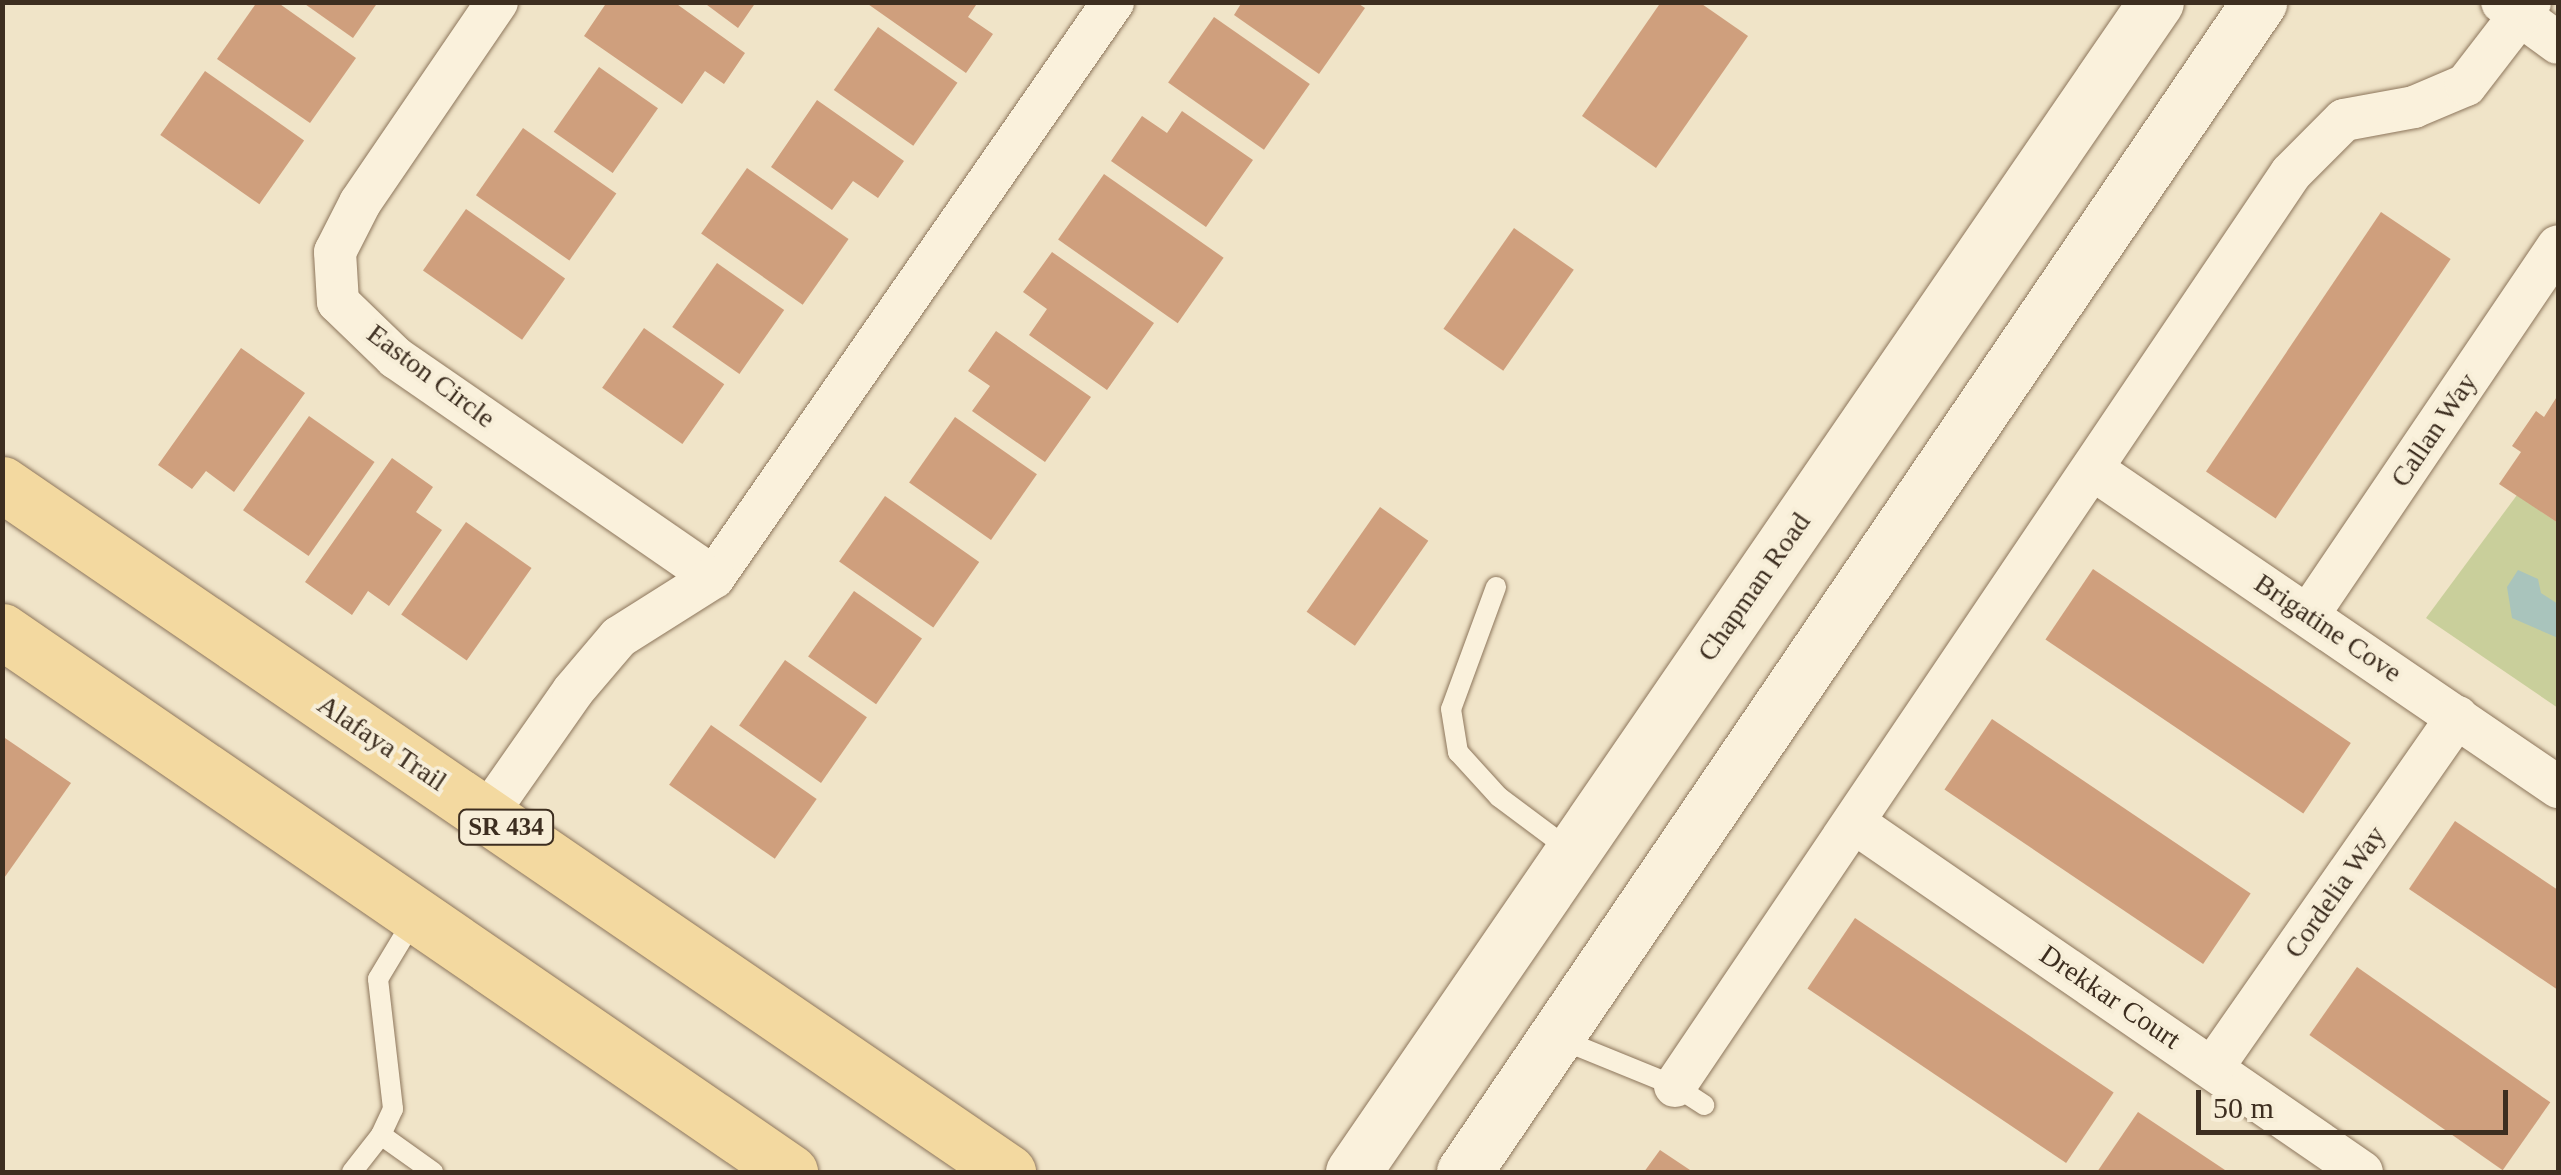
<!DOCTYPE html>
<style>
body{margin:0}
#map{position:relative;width:2561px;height:1175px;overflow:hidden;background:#f0e4c8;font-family:Georgia,serif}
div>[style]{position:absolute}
.green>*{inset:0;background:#c9cf9b}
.water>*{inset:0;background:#a9c4bc}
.building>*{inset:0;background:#cf9f7d;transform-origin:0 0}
.roads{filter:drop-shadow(0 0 2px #8d765c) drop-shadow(0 0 2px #8d765c)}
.lane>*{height:20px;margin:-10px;padding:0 10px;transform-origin:10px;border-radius:10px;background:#faf1dc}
.street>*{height:42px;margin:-21px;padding:0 21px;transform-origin:21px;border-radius:21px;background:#faf1dc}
.secondary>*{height:55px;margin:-27.5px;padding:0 27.5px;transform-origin:27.5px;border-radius:27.5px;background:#faf1dc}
.primary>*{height:55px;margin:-27.5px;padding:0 27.5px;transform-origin:27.5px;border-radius:27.5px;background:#f3d9a0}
span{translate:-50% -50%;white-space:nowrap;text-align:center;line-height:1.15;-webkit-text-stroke:8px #f7eed8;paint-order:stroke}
.shield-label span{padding:2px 8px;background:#f7eed8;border:2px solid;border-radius:8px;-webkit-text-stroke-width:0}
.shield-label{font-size:25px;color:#3d2e20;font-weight:700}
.street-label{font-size:28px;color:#3d2e20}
.frame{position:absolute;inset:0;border:5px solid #3d2e20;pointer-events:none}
.scale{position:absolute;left:2196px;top:1090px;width:312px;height:45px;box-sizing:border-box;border:5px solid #3d2e20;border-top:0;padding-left:12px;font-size:30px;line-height:35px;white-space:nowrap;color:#3d2e20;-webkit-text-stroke:8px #f7eed8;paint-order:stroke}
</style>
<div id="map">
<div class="green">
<i style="clip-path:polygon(2517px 495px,2558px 523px,2558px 708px,2426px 618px)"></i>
</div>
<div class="water">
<i style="clip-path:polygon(2518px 570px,2538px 579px,2541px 593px,2558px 604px,2558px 638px,2512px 618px,2507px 587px)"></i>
</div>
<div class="building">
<i style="clip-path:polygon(257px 2px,277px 2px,356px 58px,310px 123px,217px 59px)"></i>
<i style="clip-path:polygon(302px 2px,378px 2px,353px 38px)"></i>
<i style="clip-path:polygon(607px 2px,674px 2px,745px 53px,724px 84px,705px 71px,682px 104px,584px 36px)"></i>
<i style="clip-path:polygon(703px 2px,756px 2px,738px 28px)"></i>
<i style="clip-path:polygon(865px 2px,978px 2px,968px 17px,993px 34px,966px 73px)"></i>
<i style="clip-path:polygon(1242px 2px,1356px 2px,1365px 8px,1319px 74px,1234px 15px)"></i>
<i style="clip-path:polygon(1661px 2px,1699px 2px,1748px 36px,1656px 168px,1582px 116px)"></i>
<i style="left:1214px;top:17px;width:117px;height:80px;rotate:35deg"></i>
<i style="left:878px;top:27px;width:97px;height:77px;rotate:35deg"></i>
<i style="left:599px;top:67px;width:72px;height:79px;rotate:35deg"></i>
<i style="left:205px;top:71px;width:121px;height:78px;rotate:35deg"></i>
<i style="clip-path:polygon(817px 100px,904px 161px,878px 198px,853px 181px,832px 210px,771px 167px)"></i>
<i style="clip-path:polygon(1182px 111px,1253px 160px,1206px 227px,1111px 161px,1142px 116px,1167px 133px)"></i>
<i style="left:523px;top:128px;width:114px;height:82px;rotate:35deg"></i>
<i style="left:747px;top:168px;width:124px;height:80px;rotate:35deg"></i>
<i style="left:1104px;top:174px;width:146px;height:80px;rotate:35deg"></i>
<i style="left:466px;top:209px;width:121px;height:75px;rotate:35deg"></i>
<i style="left:2381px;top:212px;width:84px;height:313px;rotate:34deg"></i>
<i style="left:1514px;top:228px;width:73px;height:123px;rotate:35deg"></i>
<i style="clip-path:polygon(1052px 252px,1154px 323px,1107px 390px,1029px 335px,1047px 309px,1023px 292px)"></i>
<i style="left:717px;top:263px;width:82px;height:78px;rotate:35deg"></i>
<i style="left:644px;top:328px;width:98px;height:73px;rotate:35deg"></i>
<i style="clip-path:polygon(996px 331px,1091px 397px,1045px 462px,972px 411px,990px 386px,968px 371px)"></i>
<i style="clip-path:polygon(241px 348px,305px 393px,234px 492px,206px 471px,192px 489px,158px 465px)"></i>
<i style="clip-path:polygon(2558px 395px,2558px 523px,2499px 484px,2521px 452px,2512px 446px,2536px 411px,2544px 417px)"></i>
<i style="left:309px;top:416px;width:80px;height:115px;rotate:35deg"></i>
<i style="left:955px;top:417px;width:100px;height:80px;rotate:35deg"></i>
<i style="clip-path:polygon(392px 458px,433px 487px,416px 512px,442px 530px,389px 606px,368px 591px,352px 615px,305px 582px)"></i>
<i style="left:885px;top:496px;width:115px;height:80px;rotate:35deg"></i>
<i style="left:1380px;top:507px;width:59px;height:128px;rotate:35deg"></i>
<i style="left:466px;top:522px;width:80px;height:113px;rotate:35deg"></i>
<i style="left:2093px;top:569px;width:311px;height:85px;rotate:34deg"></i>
<i style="left:854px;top:591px;width:83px;height:80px;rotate:35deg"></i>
<i style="left:785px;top:660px;width:100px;height:80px;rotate:35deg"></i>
<i style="left:1992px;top:719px;width:312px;height:85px;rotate:34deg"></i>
<i style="left:711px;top:725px;width:129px;height:73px;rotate:35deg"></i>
<i style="clip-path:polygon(2px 736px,71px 783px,2px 881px)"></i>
<i style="clip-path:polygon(2455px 821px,2558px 890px,2558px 990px,2409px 889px)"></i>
<i style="left:1855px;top:918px;width:312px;height:85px;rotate:34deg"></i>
<i style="left:2357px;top:967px;width:236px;height:83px;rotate:35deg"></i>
<i style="clip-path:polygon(2138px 1112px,2228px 1172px,2097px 1172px)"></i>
<i style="clip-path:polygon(1660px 1150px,1693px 1172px,1644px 1172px)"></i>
</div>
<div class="roads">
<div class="lane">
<i style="left:1496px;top:587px;width:130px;rotate:110.2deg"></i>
<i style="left:1451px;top:709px;width:44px;rotate:80.8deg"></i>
<i style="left:1458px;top:752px;width:61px;rotate:47.7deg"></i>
<i style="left:1499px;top:797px;width:89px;rotate:36.7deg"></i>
<i style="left:414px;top:919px;width:70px;rotate:121deg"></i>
<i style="left:378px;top:979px;width:131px;rotate:83.4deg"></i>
<i style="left:393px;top:1109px;width:29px;rotate:115deg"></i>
<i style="left:381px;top:1135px;width:64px;rotate:35.4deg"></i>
<i style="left:1560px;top:1039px;width:124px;rotate:22.2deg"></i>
<i style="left:1675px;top:1086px;width:35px;rotate:33deg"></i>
<i style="left:352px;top:1172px;width:47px;rotate:-51.9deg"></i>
</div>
<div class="street">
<i style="left:497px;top:2px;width:243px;rotate:124.3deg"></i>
<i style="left:360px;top:203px;width:55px;rotate:117deg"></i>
<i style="left:335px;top:252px;width:50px;rotate:86.6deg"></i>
<i style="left:338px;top:302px;width:81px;rotate:44deg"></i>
<i style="left:396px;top:358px;width:386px;rotate:34.6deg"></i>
<i style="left:714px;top:577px;width:700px;rotate:-55.24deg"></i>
<i style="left:2502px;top:2px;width:69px;rotate:36.2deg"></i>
<i style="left:2095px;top:471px;width:561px;rotate:34.31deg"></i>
<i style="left:2309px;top:614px;width:444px;rotate:-55.9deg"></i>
<i style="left:487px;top:814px;width:150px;rotate:-55deg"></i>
<i style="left:573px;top:691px;width:71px;rotate:-49.6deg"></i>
<i style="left:619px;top:637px;width:112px;rotate:-32.3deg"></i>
<i style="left:1856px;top:824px;width:614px;rotate:34.52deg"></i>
<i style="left:2213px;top:1067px;width:427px;rotate:-55.1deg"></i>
<i style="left:1675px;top:1086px;width:1101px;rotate:-55.99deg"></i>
<i style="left:2291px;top:173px;width:75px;rotate:-45deg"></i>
<i style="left:2344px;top:120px;width:71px;rotate:-10.5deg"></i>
<i style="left:2414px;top:107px;width:56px;rotate:-22.9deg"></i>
<i style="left:2466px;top:85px;width:105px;rotate:-52.4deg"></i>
</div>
<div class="secondary">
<i style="left:1353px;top:1172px;width:1419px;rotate:-55.54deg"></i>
<i style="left:1464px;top:1172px;width:1415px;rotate:-55.8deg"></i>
</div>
<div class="primary">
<i style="left:2px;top:484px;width:1219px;rotate:34.37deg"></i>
<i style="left:2px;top:631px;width:956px;rotate:34.47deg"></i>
</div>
</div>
<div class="shield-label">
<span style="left:506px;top:827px">SR 434</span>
</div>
<div class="street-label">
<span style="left:431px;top:376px;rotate:37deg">Easton Circle</span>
<span style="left:2434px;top:430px;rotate:-56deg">Callan Way</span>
<span style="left:1754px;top:587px;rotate:-55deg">Chapman Road</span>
<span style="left:2328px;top:628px;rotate:34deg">Brigatine Cove</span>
<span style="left:382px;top:743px;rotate:34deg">Alafaya Trail</span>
<span style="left:2335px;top:892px;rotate:-55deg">Cordelia Way</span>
<span style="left:2110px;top:997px;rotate:34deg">Drekkar Court</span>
</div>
<div class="frame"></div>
<div class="scale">50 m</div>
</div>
